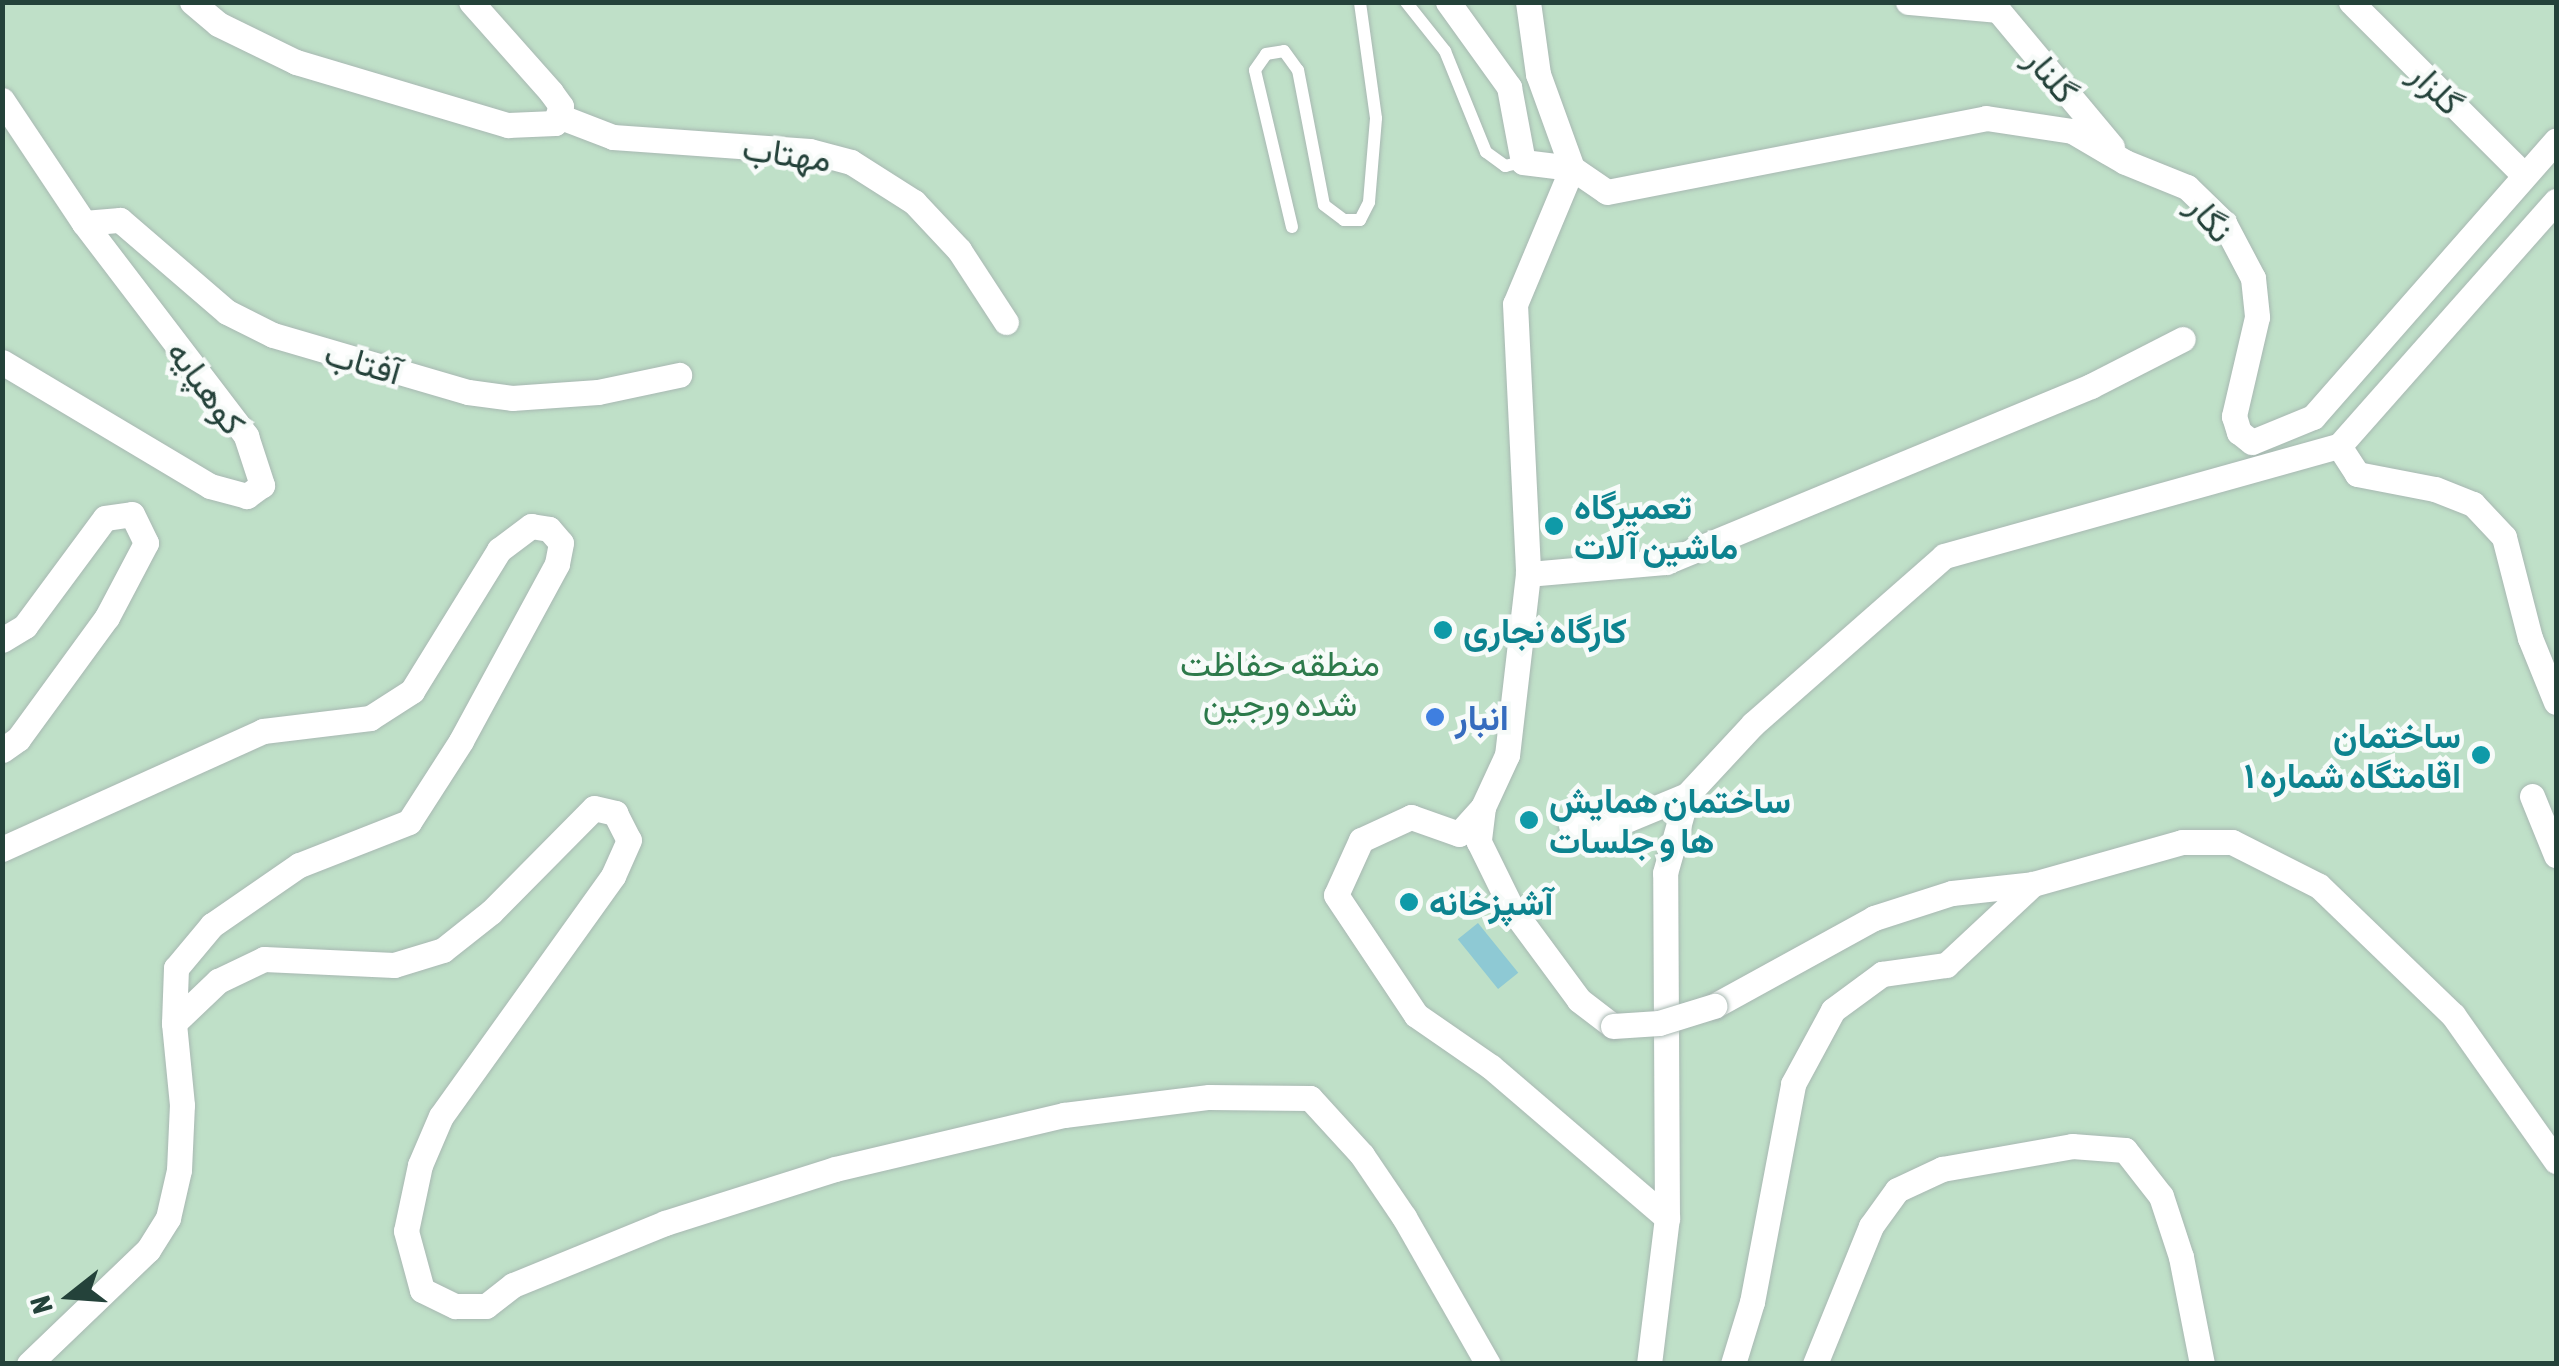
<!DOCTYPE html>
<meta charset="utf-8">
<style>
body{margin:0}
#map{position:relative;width:2559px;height:1366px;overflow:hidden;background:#e6efeb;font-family:"Asap Condensed",Vazirmatn,sans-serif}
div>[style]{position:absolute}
.green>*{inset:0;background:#bfe0c8;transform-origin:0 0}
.water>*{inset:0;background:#8ec9d4;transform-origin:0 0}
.roads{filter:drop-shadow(0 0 2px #a8b8b2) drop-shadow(0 0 2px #a8b8b2)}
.service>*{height:12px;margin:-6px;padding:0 6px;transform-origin:6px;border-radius:6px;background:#fff}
.minor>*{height:25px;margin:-12.5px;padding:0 12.5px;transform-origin:12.5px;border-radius:12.5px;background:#fff}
.bridges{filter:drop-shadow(0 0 2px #a8b8b2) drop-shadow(0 0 2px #a8b8b2)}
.minor-bridge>*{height:25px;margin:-12.5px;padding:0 12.5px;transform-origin:12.5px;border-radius:12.5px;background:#fff}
.dots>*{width:28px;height:28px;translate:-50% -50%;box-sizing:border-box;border:5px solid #f7fbf9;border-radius:50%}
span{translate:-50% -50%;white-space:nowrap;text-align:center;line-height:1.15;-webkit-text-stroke:9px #f7fbf9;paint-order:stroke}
.street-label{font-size:35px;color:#24423a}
.culture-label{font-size:35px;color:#0d838f;font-weight:700}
.left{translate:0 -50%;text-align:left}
.right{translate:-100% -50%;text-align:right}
.park-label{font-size:35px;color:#2d7a4b}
.shop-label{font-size:35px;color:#366cbe;font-weight:700}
.frame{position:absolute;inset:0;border:5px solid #24423a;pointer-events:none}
.north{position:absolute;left:20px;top:1246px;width:100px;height:100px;-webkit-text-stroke:8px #f7fbf9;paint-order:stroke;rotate:253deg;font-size:28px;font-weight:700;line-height:40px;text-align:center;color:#24423a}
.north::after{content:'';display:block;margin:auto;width:35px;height:45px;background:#24423a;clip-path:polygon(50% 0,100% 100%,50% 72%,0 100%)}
</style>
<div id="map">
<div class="green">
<i style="left:3px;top:3px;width:2553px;height:1361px"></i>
</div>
<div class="water">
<i style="left:1478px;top:923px;width:64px;height:26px;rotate:51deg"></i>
</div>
<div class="roads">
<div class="service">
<i style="left:1406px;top:2px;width:63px;rotate:51.5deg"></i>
<i style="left:1445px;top:51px;width:109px;rotate:67.9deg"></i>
<i style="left:1486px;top:152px;width:24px;rotate:36deg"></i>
<i style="left:1505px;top:166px;width:18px;rotate:-13deg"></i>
<i style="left:1292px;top:227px;width:161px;rotate:-103.3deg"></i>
<i style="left:1255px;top:70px;width:19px;rotate:-55deg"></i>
<i style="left:1266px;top:54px;width:18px;rotate:-9deg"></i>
<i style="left:1284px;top:51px;width:24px;rotate:54deg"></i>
<i style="left:1298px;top:70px;width:137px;rotate:79.1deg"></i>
<i style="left:1324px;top:205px;width:25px;rotate:37deg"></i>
<i style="left:1344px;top:220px;width:16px"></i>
<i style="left:1360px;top:220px;width:20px;rotate:-63deg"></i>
<i style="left:1369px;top:202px;width:84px;rotate:-85.2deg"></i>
<i style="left:1376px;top:118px;width:117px;rotate:-97.9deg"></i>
</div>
<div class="minor">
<i style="left:192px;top:2px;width:34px;rotate:40deg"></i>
<i style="left:218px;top:24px;width:87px;rotate:26deg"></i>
<i style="left:296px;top:62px;width:221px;rotate:16.6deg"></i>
<i style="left:508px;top:125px;width:47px;rotate:-2.4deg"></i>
<i style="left:555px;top:123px;width:18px;rotate:-71deg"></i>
<i style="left:561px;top:106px;width:17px;rotate:-126deg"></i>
<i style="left:551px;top:92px;width:120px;rotate:-131.6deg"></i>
<i style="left:1448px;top:2px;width:105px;rotate:54.3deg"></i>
<i style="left:1509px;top:87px;width:76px;rotate:79.4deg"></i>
<i style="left:1523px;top:162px;width:49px;rotate:7deg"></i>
<i style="left:1572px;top:168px;width:147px;rotate:112.7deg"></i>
<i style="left:1515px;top:304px;width:270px;rotate:87.2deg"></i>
<i style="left:1528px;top:574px;width:182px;rotate:96.6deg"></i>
<i style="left:1507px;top:755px;width:57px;rotate:114.8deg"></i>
<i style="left:1483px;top:807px;width:36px;rotate:132deg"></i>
<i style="left:1459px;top:834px;width:51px;rotate:-160.5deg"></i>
<i style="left:1411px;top:817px;width:55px;rotate:155.3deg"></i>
<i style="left:1361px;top:840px;width:60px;rotate:114.4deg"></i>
<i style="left:1336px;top:895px;width:144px;rotate:56.3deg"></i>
<i style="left:1416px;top:1015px;width:91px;rotate:34.7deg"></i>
<i style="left:1491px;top:1067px;width:232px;rotate:40.6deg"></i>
<i style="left:1528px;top:2px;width:73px;rotate:82.1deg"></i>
<i style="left:1538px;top:74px;width:100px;rotate:70.1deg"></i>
<i style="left:1572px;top:168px;width:42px;rotate:34.4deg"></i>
<i style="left:1607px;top:192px;width:386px;rotate:-11deg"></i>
<i style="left:1986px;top:118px;width:87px;rotate:8.6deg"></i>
<i style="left:2072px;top:131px;width:61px;rotate:30.3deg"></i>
<i style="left:2125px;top:162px;width:67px;rotate:22deg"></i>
<i style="left:2187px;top:187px;width:52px;rotate:44.2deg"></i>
<i style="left:2224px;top:223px;width:62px;rotate:62.2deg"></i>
<i style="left:2253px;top:278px;width:39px;rotate:84deg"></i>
<i style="left:2257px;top:317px;width:102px;rotate:103.1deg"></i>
<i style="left:2234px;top:416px;width:17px;rotate:73deg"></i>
<i style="left:2239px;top:432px;width:16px;rotate:38deg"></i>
<i style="left:2252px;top:442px;width:66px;rotate:-22.3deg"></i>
<i style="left:2313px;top:417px;width:368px;rotate:-48.7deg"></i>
<i style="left:1908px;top:2px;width:90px;rotate:5.1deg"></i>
<i style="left:1998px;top:10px;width:178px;rotate:50.2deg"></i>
<i style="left:2351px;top:2px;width:243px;rotate:45deg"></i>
<i style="left:2px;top:100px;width:148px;rotate:56.3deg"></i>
<i style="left:84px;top:223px;width:268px;rotate:52.7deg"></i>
<i style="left:246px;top:436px;width:52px;rotate:71.9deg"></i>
<i style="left:262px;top:485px;width:19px;rotate:144deg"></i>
<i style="left:247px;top:496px;width:38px;rotate:-165deg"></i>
<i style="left:210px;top:486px;width:242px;rotate:-149.2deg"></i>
<i style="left:561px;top:117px;width:56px;rotate:21deg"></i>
<i style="left:613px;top:137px;width:197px;rotate:4.1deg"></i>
<i style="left:810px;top:151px;width:42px;rotate:15deg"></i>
<i style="left:851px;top:162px;width:75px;rotate:32.4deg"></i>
<i style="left:914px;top:202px;width:66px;rotate:46.8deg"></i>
<i style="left:959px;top:250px;width:86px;rotate:56.9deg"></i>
<i style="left:84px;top:223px;width:36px;rotate:-5deg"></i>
<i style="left:120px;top:220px;width:141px;rotate:40.7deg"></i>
<i style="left:227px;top:312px;width:51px;rotate:26.6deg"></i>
<i style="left:273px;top:335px;width:203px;rotate:16.3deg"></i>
<i style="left:468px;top:392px;width:44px;rotate:7.8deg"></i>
<i style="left:512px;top:398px;width:86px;rotate:-4deg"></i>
<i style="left:598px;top:392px;width:83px;rotate:-11.9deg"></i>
<i style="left:2339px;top:446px;width:33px;rotate:57deg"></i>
<i style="left:2357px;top:474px;width:79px;rotate:10.9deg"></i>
<i style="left:2435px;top:489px;width:41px;rotate:21.5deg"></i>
<i style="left:2473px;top:504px;width:45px;rotate:46.8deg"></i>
<i style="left:2504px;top:537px;width:104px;rotate:75.6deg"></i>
<i style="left:2530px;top:638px;width:69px;rotate:67.9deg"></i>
<i style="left:1528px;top:574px;width:139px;rotate:-5deg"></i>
<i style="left:1666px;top:562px;width:460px;rotate:-22.5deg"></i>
<i style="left:2091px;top:386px;width:103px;rotate:-27.1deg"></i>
<i style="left:2px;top:640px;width:27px;rotate:-31deg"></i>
<i style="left:25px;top:626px;width:134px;rotate:-53.5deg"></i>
<i style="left:105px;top:518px;width:27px;rotate:-8deg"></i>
<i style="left:132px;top:514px;width:32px;rotate:64deg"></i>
<i style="left:146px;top:543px;width:84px;rotate:117.8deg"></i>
<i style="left:107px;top:617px;width:151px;rotate:126.1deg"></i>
<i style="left:18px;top:739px;width:19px;rotate:145deg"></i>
<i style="left:2532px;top:796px;width:64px;rotate:67.9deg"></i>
<i style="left:1483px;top:807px;width:35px;rotate:97deg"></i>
<i style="left:1479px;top:842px;width:75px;rotate:63.8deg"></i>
<i style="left:1512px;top:909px;width:113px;rotate:53.6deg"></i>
<i style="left:1579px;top:1000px;width:43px;rotate:37.4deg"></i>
<i style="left:1571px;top:825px;width:41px;rotate:1.4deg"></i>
<i style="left:1612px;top:826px;width:81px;rotate:-22.5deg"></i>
<i style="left:2px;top:849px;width:286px;rotate:-24.3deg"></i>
<i style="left:263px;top:731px;width:108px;rotate:-6.9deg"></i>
<i style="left:370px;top:718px;width:50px;rotate:-32.7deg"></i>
<i style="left:412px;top:691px;width:166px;rotate:-58.3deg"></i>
<i style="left:499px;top:550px;width:40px;rotate:-37deg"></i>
<i style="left:531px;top:526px;width:18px;rotate:9deg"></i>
<i style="left:549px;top:529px;width:18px;rotate:49deg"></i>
<i style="left:561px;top:543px;width:21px;rotate:101deg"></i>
<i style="left:557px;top:564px;width:201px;rotate:118.5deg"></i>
<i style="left:461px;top:741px;width:96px;rotate:122.7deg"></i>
<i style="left:409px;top:822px;width:118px;rotate:158.6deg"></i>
<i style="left:299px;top:865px;width:106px;rotate:145.4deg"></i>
<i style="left:212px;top:925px;width:56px;rotate:129.9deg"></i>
<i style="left:176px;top:968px;width:55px;rotate:92.1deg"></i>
<i style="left:1714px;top:1006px;width:183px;rotate:-28.8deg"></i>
<i style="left:1874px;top:918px;width:82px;rotate:-17.8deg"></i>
<i style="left:1952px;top:893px;width:81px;rotate:-6.3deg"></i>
<i style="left:2033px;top:884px;width:155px;rotate:-15.7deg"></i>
<i style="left:2182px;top:842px;width:50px"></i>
<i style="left:2232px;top:842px;width:97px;rotate:26.8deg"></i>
<i style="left:2319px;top:886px;width:186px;rotate:43.9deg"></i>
<i style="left:2453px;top:1015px;width:179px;rotate:54.8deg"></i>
<i style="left:29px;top:1364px;width:165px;rotate:-43.8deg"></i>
<i style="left:148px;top:1250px;width:38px;rotate:-58deg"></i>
<i style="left:168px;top:1218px;width:49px;rotate:-77.1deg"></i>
<i style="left:179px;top:1170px;width:65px;rotate:-87.4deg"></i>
<i style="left:182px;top:1105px;width:82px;rotate:-95.6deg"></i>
<i style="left:174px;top:1023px;width:61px;rotate:-43.7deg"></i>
<i style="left:218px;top:981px;width:51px;rotate:-25.6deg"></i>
<i style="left:264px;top:959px;width:130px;rotate:2.6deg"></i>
<i style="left:394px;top:965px;width:51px;rotate:-17deg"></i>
<i style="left:443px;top:950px;width:61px;rotate:-38.4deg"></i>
<i style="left:491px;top:912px;width:146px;rotate:-45.3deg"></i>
<i style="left:594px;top:808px;width:22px;rotate:13deg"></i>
<i style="left:615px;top:813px;width:30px;rotate:63deg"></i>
<i style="left:629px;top:840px;width:39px;rotate:114deg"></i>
<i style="left:613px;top:876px;width:295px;rotate:125.6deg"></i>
<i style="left:441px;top:1116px;width:53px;rotate:113.2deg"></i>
<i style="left:420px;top:1165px;width:67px;rotate:102deg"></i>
<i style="left:406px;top:1231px;width:61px;rotate:74.8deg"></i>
<i style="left:422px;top:1290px;width:37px;rotate:26deg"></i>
<i style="left:455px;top:1306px;width:31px"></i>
<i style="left:486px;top:1306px;width:34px;rotate:-38deg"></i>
<i style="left:513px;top:1285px;width:164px;rotate:-22.2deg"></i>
<i style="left:665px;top:1223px;width:178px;rotate:-17.6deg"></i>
<i style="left:835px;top:1169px;width:235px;rotate:-13.3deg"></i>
<i style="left:1064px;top:1115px;width:146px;rotate:-7.1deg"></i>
<i style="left:1209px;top:1097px;width:101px;rotate:0.6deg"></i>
<i style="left:1310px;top:1098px;width:77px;rotate:47.6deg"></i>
<i style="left:1362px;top:1155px;width:75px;rotate:55.9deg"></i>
<i style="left:1404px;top:1217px;width:169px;rotate:60.3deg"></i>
<i style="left:1649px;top:1364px;width:147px;rotate:-83deg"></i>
<i style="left:1667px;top:1218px;width:345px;rotate:-90.3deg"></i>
<i style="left:1665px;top:873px;width:81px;rotate:-74.2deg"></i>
<i style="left:1687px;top:795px;width:97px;rotate:-47.1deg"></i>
<i style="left:1753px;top:724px;width:254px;rotate:-41.3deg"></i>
<i style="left:1944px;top:556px;width:410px;rotate:-15.6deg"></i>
<i style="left:2339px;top:446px;width:327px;rotate:-48.5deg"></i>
<i style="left:1733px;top:1364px;width:65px;rotate:-73deg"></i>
<i style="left:1752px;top:1302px;width:222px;rotate:-79.3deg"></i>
<i style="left:1793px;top:1084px;width:84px;rotate:-61.6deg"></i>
<i style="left:1833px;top:1010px;width:61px;rotate:-36.3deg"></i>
<i style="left:1882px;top:974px;width:65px;rotate:-8deg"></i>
<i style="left:1946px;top:965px;width:119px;rotate:-43deg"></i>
<i style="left:1815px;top:1364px;width:149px;rotate:-67.9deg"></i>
<i style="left:1871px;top:1226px;width:44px;rotate:-54.2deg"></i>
<i style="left:1897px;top:1190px;width:50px;rotate:-25deg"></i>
<i style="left:1942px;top:1169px;width:132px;rotate:-10deg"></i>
<i style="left:2072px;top:1146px;width:53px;rotate:4.3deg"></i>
<i style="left:2125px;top:1150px;width:58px;rotate:52deg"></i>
<i style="left:2161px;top:1196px;width:64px;rotate:71.8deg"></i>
<i style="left:2181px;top:1257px;width:109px;rotate:78.9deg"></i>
</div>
</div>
<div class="bridges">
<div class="minor-bridge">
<i style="left:1613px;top:1026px;width:46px;rotate:-3.7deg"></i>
<i style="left:1659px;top:1023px;width:58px;rotate:-17.2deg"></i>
</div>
</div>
<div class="dots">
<i style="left:1554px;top:526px;background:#0f9aa8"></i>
<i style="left:1443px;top:630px;background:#0f9aa8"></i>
<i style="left:1435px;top:717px;background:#3f7fe0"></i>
<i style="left:2481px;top:755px;background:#0f9aa8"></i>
<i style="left:1529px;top:820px;background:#0f9aa8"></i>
<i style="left:1409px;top:902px;background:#0f9aa8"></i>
</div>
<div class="street-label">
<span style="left:2052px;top:75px;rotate:50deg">گلنار</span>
<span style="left:2437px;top:88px;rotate:45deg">گلزار</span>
<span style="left:787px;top:153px;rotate:8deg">مهتاب</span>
<span style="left:2211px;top:218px;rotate:50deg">نگار</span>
<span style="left:363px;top:362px;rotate:16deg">آفتاب</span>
<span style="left:207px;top:387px;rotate:54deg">کوهپایه</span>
</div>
<div class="culture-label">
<span class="left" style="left:1574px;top:526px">تعمیرگاه<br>ماشین آلات</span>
<span class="left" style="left:1463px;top:630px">کارگاه نجاری</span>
<span class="right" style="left:2461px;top:755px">ساختمان<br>اقامتگاه شماره ۱</span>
<span class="left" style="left:1549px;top:820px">ساختمان همایش<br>ها و جلسات</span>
<span class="left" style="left:1429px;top:902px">آشپزخانه</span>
</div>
<div class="park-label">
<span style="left:1280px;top:683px">منطقه حفاظت<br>شده ورجین</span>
</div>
<div class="shop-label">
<span class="left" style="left:1455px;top:717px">انبار</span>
</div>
<div class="frame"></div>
<div class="north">N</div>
</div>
